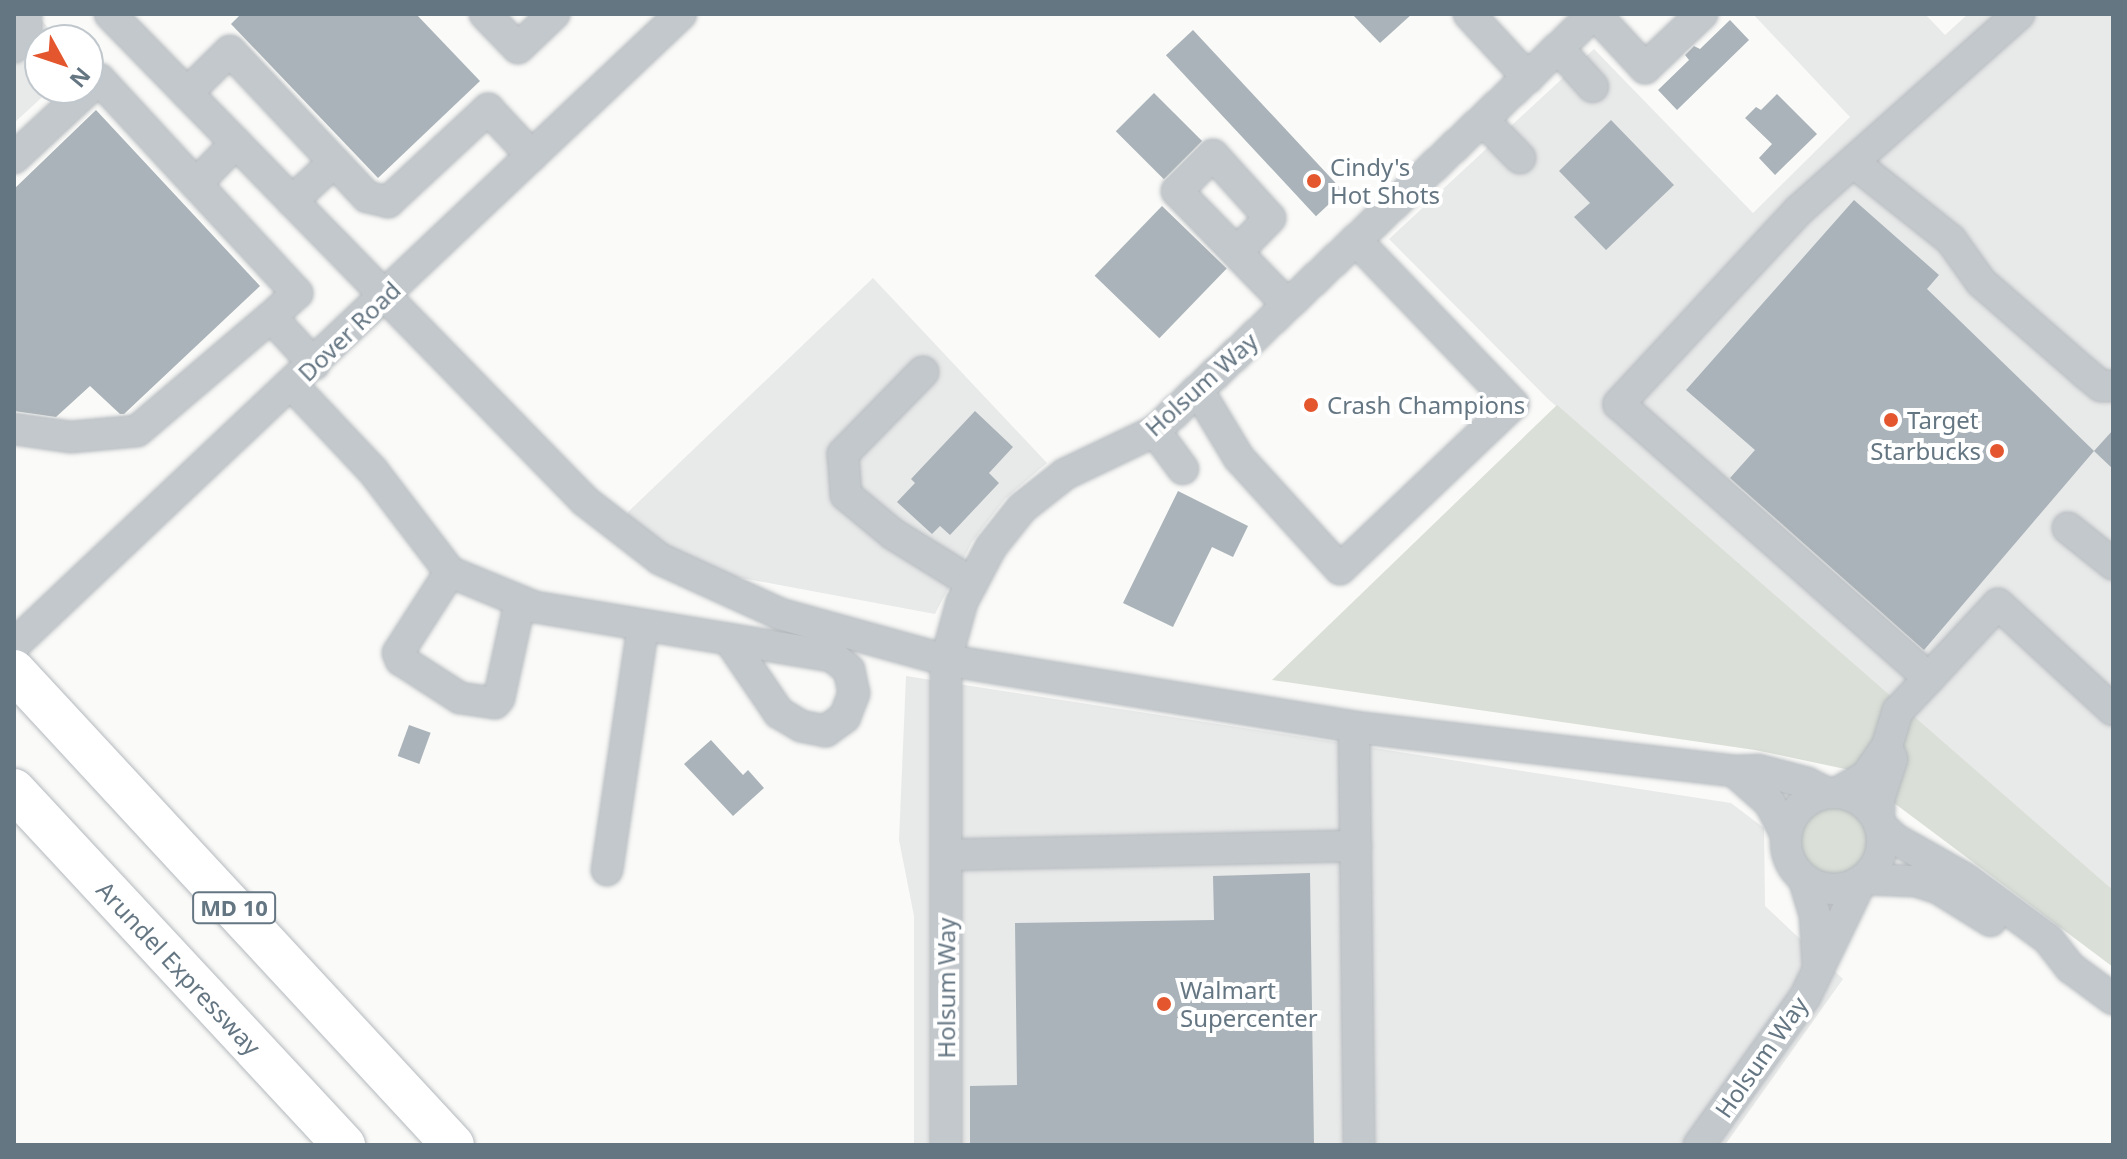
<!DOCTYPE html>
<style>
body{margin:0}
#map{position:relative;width:2127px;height:1159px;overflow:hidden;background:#fafaf8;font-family:"Noto Sans",sans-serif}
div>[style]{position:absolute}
.built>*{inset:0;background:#e8e9e9}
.green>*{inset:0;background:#dadfd7}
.round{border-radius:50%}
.building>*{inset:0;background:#aab3b9;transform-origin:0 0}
.roads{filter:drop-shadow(0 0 2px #b4b9bd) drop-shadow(0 0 2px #b4b9bd)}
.minor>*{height:30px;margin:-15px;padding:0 15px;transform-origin:15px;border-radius:15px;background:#c3c8cc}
.minor>.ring{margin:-15px;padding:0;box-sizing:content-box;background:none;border:30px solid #c3c8cc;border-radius:50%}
.highway>*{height:42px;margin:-21px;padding:0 21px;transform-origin:21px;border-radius:21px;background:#fff}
.dots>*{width:22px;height:22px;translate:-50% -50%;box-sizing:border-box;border:4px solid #fff;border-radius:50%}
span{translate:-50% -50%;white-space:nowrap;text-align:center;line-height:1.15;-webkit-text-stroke:8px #fff;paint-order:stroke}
.shield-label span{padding:2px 6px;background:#fff;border:2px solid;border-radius:6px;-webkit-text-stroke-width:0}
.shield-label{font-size:22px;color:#657683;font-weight:700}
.poi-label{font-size:24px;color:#657683}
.left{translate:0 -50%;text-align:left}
.right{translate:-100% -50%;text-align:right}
.street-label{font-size:24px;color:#657683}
.frame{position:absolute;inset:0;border:16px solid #657683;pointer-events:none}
.north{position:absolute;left:24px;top:24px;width:80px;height:80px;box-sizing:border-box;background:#fff;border:2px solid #c1c8cd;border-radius:50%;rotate:130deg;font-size:22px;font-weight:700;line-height:32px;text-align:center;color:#657683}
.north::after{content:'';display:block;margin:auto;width:28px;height:36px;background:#e4572e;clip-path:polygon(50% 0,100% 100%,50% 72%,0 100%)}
</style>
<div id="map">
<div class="built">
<i style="clip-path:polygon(14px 14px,36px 14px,59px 40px,40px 40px,40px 88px,52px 88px,14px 123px)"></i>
<i style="clip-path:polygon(1753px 14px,1925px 14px,1945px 35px,1968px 14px,2113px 14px,2113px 890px,1548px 399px,1389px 239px,1594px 49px,1753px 213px,1850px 117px)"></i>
<i style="clip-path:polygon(873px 278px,1047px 463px,1005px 499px,972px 542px,935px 614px,661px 563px,630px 540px,628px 512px)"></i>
<i style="clip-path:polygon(906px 676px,1731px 803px,1764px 828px,1765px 906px,1843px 979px,1725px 1145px,914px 1145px,914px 916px,899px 840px)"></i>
</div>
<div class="green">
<i style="clip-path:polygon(1557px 405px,2113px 890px,2113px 967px,1850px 770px,1755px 750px,1272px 680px)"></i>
<i class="round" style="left:1797px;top:803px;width:76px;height:76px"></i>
</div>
<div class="building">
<i style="clip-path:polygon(241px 14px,416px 14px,480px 81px,378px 178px,231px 24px)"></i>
<i style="clip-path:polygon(1352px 14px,1412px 14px,1380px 43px)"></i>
<i style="clip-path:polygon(1730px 20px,1749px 40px,1677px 110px,1658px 90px,1689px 60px,1685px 55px,1694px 46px,1700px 49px)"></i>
<i style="left:1193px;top:30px;width:220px;height:37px;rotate:47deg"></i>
<i style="left:1154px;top:93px;width:68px;height:54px;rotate:45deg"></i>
<i style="clip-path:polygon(1777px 94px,1817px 134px,1775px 175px,1759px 158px,1772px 144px,1745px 118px,1756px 107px,1761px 110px)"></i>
<i style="clip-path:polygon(96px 110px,260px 286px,124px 414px,120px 414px,90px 386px,56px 417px,14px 411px,14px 189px)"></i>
<i style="clip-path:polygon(1611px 120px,1674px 185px,1606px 250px,1574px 217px,1590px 203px,1559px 171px)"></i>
<i style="clip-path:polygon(1854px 200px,1939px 275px,1927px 289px,2094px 451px,1924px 650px,1730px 478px,1755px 450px,1686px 390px)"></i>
<i style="left:1162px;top:206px;width:90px;height:97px;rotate:44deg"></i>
<i style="clip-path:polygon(975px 411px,1013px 447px,989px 473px,999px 483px,950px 535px,940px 526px,932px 534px,897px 502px,915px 483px,911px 479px)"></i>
<i style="clip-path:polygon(2113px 430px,2113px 469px,2094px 451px)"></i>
<i style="clip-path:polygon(1178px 491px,1248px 526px,1233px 557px,1212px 547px,1173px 627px,1123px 603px)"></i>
<i style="left:409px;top:725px;width:23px;height:33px;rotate:20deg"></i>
<i style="clip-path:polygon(711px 740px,743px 775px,748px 770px,764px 788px,733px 816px,684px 764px)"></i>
<i style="clip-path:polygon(1310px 873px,1314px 1145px,970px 1145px,970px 1086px,1017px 1085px,1015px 923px,1214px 920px,1213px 876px)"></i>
</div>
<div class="roads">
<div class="minor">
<i style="left:110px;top:14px;width:680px;rotate:45.71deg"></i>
<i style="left:585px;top:501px;width:95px;rotate:37.7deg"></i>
<i style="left:660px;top:559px;width:132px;rotate:24.6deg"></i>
<i style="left:780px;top:614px;width:172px;rotate:15.5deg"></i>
<i style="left:946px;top:660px;width:413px;rotate:9.3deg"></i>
<i style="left:1354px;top:727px;width:383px;rotate:6.6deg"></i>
<i style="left:1734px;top:771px;width:24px;rotate:-2deg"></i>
<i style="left:1758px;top:770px;width:51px;rotate:14.9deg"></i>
<i style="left:1807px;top:783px;width:22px;rotate:27deg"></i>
<i style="left:485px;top:14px;width:47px;rotate:45.9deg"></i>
<i style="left:518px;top:48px;width:50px;rotate:-43.4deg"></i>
<i style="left:1469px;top:14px;width:87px;rotate:47.3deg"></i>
<i style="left:1595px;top:14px;width:74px;rotate:47.2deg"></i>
<i style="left:1645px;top:68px;width:79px;rotate:-43.5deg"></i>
<i style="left:2019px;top:14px;width:295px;rotate:138.3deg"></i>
<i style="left:1799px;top:210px;width:265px;rotate:132.9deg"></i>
<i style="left:1619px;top:404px;width:414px;rotate:41.5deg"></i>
<i style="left:1929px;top:678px;width:101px;rotate:-47deg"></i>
<i style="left:1998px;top:604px;width:156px;rotate:42.7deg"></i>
<i style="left:14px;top:47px;width:18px;rotate:-49deg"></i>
<i style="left:26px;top:33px;width:19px;rotate:-90deg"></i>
<i style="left:1558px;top:48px;width:52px;rotate:48.1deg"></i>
<i style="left:187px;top:93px;width:60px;rotate:-44.3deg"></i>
<i style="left:230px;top:51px;width:200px;rotate:46.8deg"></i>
<i style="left:367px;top:197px;width:22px;rotate:13deg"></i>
<i style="left:388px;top:202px;width:137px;rotate:-42.9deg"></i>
<i style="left:488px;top:109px;width:64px;rotate:46.9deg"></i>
<i style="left:1483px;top:120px;width:53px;rotate:45.8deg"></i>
<i style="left:236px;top:143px;width:57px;rotate:134.3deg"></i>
<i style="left:196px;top:184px;width:149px;rotate:47.2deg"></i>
<i style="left:297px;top:293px;width:35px;rotate:137deg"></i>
<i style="left:271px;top:317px;width:64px;rotate:47.5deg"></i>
<i style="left:14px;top:158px;width:116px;rotate:-42.9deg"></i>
<i style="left:99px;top:79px;width:143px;rotate:47.3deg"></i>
<i style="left:1853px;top:162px;width:125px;rotate:38.5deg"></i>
<i style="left:1951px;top:240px;width:52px;rotate:54.5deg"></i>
<i style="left:1981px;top:282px;width:137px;rotate:41.1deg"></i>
<i style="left:2084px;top:372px;width:22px;rotate:39deg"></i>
<i style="left:2101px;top:386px;width:12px"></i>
<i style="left:292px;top:201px;width:57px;rotate:-42.9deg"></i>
<i style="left:1238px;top:251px;width:46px;rotate:-45.9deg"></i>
<i style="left:1270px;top:218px;width:85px;rotate:-132.1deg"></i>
<i style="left:1213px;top:155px;width:51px;rotate:135deg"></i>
<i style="left:1177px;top:191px;width:159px;rotate:45.8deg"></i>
<i style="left:923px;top:372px;width:115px;rotate:134.3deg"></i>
<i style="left:843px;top:454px;width:41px;rotate:85.8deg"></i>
<i style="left:846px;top:495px;width:61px;rotate:39.7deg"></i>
<i style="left:893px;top:534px;width:93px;rotate:31.8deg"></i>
<i style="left:292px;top:385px;width:118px;rotate:46.7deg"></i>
<i style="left:373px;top:471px;width:127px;rotate:52.7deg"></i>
<i style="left:450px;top:572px;width:92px;rotate:22.4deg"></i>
<i style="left:535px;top:607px;width:301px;rotate:9.4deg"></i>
<i style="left:832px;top:656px;width:22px;rotate:39deg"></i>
<i style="left:849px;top:670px;width:24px;rotate:78deg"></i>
<i style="left:854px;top:693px;width:26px;rotate:111deg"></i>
<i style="left:845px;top:717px;width:24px;rotate:144deg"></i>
<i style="left:826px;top:731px;width:25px;rotate:-169deg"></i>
<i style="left:801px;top:726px;width:26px;rotate:-149deg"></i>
<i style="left:779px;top:713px;width:87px;rotate:-124.2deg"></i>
<i style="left:1198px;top:390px;width:79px;rotate:58.9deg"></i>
<i style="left:1239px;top:458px;width:150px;rotate:47.7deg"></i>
<i style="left:1340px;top:569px;width:239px;rotate:-43.6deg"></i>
<i style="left:1513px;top:404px;width:227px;rotate:-133.8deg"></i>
<i style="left:14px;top:429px;width:58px;rotate:8deg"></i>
<i style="left:71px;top:437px;width:66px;rotate:-5.2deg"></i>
<i style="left:137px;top:431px;width:176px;rotate:-40.4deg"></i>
<i style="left:1155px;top:431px;width:47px;rotate:53.6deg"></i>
<i style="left:2068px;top:528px;width:58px;rotate:38.7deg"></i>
<i style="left:450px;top:572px;width:96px;rotate:122.7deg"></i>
<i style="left:398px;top:653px;width:8px;rotate:67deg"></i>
<i style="left:401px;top:660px;width:70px;rotate:32.8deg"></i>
<i style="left:460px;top:698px;width:35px;rotate:8deg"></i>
<i style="left:495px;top:703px;width:6px;rotate:-51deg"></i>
<i style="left:499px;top:698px;width:98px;rotate:-77.7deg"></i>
<i style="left:14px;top:645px;width:918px;rotate:-43.41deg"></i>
<i style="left:1354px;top:727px;width:418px;rotate:89.3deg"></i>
<i style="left:1887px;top:746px;width:37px;rotate:-73deg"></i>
<i style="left:1898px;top:711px;width:45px;rotate:-46.8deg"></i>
<i style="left:1734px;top:771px;width:48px;rotate:41.6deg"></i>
<i style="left:1770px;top:803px;width:36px;rotate:63deg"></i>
<i class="ring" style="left:1786px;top:793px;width:66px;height:66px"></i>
<i style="left:1837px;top:793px;width:34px;rotate:-30deg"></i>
<i style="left:1866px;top:776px;width:37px;rotate:-55deg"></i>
<i style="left:1887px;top:746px;width:14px;rotate:69deg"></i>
<i style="left:1892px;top:759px;width:42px;rotate:108deg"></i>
<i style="left:1879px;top:799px;width:22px;rotate:90deg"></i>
<i style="left:1880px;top:825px;width:21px;rotate:43deg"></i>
<i style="left:1895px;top:839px;width:81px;rotate:29.4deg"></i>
<i style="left:1966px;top:879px;width:102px;rotate:36.2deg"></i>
<i style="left:2048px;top:939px;width:37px;rotate:52deg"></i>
<i style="left:2071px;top:968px;width:52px;rotate:36.4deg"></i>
<i style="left:947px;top:855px;width:409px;rotate:-1.3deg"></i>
<i style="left:607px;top:870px;width:247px;rotate:-81.6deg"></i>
<i style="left:1804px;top:879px;width:38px;rotate:73deg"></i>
<i style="left:1815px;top:915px;width:51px;rotate:86.6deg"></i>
<i style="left:1865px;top:879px;width:51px;rotate:2.2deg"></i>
<i style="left:1916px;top:881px;width:23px;rotate:18deg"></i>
<i style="left:1938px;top:888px;width:62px;rotate:31.9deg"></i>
<i style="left:946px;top:1145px;width:485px;rotate:-90deg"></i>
<i style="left:946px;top:660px;width:60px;rotate:-74.6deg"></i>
<i style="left:962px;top:602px;width:62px;rotate:-62.2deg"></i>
<i style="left:991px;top:547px;width:50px;rotate:-51.5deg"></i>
<i style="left:1022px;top:508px;width:55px;rotate:-38.3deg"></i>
<i style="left:1065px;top:474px;width:100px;rotate:-25.5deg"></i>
<i style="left:1155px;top:431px;width:605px;rotate:-43.53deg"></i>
<i style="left:1699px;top:1145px;width:182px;rotate:-54.4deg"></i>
<i style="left:1805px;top:997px;width:127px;rotate:-64.2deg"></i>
</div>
<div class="highway">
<i style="left:14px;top:671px;width:646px;rotate:47.2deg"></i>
<i style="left:14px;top:790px;width:485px;rotate:47.1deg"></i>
</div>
</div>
<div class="dots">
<i style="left:1314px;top:181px;background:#e4572e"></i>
<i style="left:1311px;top:405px;background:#e4572e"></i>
<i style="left:1891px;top:420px;background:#e4572e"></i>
<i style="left:1997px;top:451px;background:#e4572e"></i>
<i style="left:1164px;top:1004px;background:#e4572e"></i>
</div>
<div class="shield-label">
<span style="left:234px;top:908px">MD 10</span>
</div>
<div class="poi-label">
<span class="left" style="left:1330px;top:181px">Cindy's<br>Hot Shots</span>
<span class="left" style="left:1327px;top:405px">Crash Champions</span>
<span class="left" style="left:1907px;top:420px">Target</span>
<span class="right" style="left:1981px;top:451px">Starbucks</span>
<span class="left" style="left:1180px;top:1004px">Walmart<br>Supercenter</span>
</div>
<div class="street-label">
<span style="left:349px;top:331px;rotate:-44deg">Dover Road</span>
<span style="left:1201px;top:384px;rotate:-42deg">Holsum Way</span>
<span style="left:179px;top:968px;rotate:47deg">Arundel Expressway</span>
<span style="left:946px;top:988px;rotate:-90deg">Holsum Way</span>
<span style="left:1761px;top:1057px;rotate:-55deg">Holsum Way</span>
</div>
<div class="frame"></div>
<div class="north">N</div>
</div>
